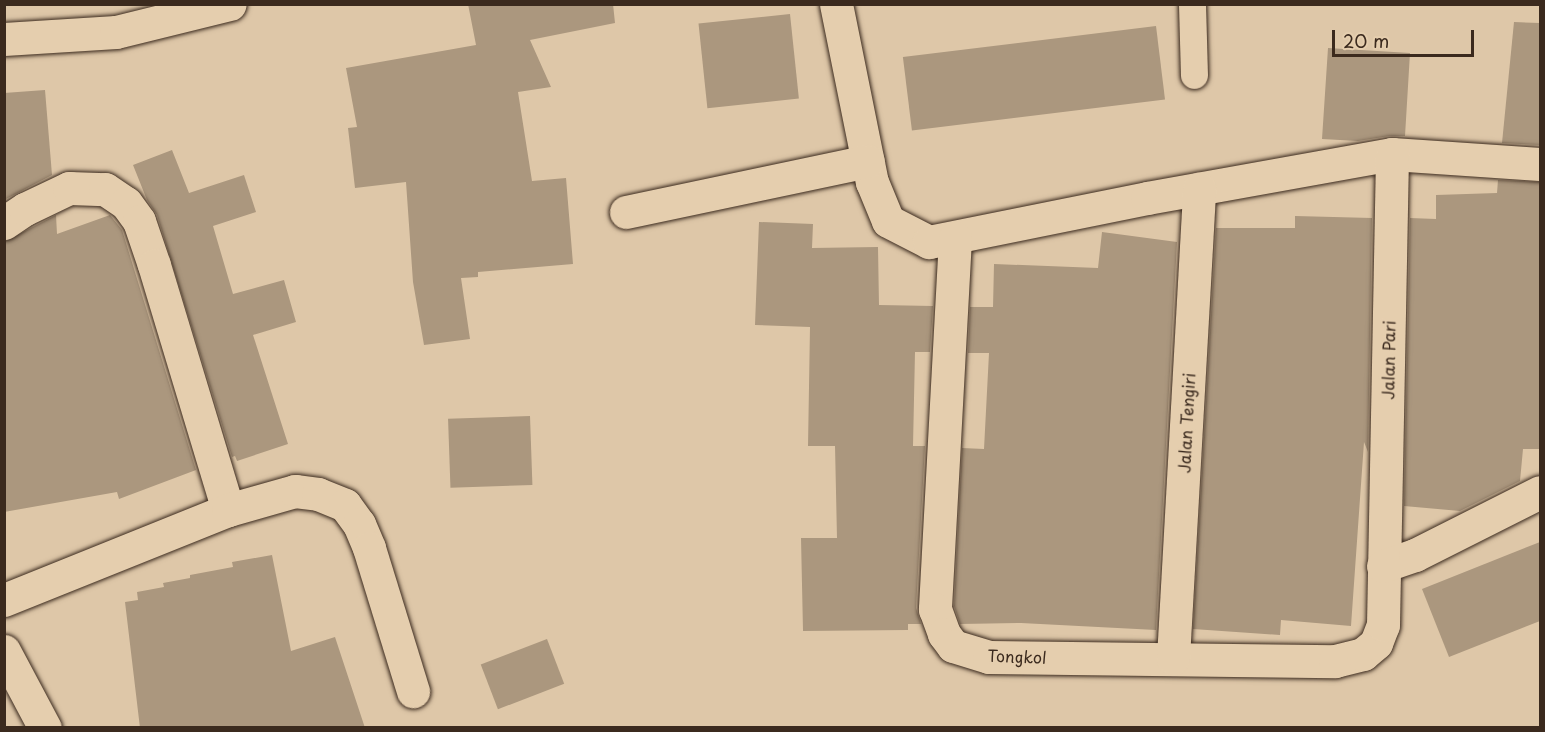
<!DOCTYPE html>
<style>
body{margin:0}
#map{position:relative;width:1545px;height:732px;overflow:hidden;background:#dec7a8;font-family:"Playpen Sans",sans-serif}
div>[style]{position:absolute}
.building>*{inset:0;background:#ab977e;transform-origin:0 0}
.roads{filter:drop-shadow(0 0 2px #3b2a1e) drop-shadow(0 0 2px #3b2a1e)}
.lane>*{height:27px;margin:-13.5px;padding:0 13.5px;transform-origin:13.5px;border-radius:13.5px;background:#e5ceae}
.street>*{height:33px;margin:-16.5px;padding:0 16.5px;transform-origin:16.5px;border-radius:16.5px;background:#e5ceae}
span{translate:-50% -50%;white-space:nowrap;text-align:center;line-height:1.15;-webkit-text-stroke:4.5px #e5ceae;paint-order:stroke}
.street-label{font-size:16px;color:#3b2a1e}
.frame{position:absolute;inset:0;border:6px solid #3b2a1e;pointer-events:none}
.scale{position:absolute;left:1332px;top:30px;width:142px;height:27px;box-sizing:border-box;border:3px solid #3b2a1e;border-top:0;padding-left:8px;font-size:18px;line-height:21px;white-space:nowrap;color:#3b2a1e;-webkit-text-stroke:4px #e5ceae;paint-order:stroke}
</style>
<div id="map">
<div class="building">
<i style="clip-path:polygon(468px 4px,613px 4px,615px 23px,530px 40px,551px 87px,518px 92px,532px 181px,566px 178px,573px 264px,478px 272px,478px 277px,461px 278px,470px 339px,424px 345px,413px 282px,406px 182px,355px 188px,348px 128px,357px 127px,346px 68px,476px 45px)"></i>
<i style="left:790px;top:14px;width:85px;height:92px;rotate:84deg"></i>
<i style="clip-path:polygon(1514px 22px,1540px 23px,1540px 145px,1502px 143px)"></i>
<i style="left:1156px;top:26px;width:74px;height:255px;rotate:83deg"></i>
<i style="clip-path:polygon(1328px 48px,1410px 53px,1405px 136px,1389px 136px,1358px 141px,1322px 139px)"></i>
<i style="clip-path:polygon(45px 90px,52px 175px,4px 200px,4px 93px)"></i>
<i style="clip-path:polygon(172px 150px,189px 193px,244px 175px,256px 212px,213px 226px,233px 294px,284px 280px,296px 322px,253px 335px,288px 444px,237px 461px,235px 456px,232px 457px,157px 215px,147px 200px,133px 165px)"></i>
<i style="clip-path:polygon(1498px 180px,1540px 182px,1540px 449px,1523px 449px,1520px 481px,1460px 511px,1404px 506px,1410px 218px,1436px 219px,1436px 195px,1497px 193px)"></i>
<i style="clip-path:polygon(56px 215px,57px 234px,110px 215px,122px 230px,196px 470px,119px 499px,117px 492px,4px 512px,4px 242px)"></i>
<i style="clip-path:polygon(1295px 216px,1372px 218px,1368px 452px,1364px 442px,1351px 626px,1281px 620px,1280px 635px,1193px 629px,1216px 228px,1295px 228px)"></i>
<i style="clip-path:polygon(759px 222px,813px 224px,812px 248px,878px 247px,879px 305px,933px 306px,930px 352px,915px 352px,913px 446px,925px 446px,916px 608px,921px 624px,908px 624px,908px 630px,803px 631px,801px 538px,837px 538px,835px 446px,808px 446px,810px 327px,755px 325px)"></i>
<i style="clip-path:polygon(1102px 232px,1177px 242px,1156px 630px,1021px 623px,960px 624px,954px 606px,962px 448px,984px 449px,989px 353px,968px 353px,970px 307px,993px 307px,994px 264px,1098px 268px)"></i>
<i style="left:530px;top:416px;width:69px;height:82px;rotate:88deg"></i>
<i style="clip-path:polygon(1540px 542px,1540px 621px,1449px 657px,1422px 589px)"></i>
<i style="clip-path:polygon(272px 555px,291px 651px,335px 637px,365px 728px,140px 728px,125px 602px,138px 600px,137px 592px,164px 587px,163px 583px,190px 578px,190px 575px,233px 567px,232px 562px)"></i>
<i style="left:547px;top:639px;width:48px;height:71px;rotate:69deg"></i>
</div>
<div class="roads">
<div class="lane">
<i style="left:1192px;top:4px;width:71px;rotate:88.4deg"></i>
</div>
<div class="street">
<i style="left:836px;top:4px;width:182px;rotate:78.6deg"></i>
<i style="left:872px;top:182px;width:42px;rotate:67.7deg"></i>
<i style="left:888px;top:221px;width:46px;rotate:27.1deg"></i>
<i style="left:929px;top:242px;width:222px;rotate:-11.4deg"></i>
<i style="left:1147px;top:198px;width:249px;rotate:-10.2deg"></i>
<i style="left:1392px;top:154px;width:148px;rotate:3.9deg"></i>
<i style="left:4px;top:39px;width:112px;rotate:-3.6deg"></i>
<i style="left:116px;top:32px;width:117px;rotate:-13.8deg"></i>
<i style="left:626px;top:212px;width:247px;rotate:-11.9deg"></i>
<i style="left:4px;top:223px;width:25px;rotate:-34deg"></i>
<i style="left:25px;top:209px;width:49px;rotate:-25.5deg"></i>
<i style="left:69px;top:188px;width:36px;rotate:2deg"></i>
<i style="left:105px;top:189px;width:25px;rotate:34deg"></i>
<i style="left:126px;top:203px;width:22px;rotate:54deg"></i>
<i style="left:139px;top:221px;width:46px;rotate:71.2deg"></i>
<i style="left:154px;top:265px;width:256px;rotate:73.2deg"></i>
<i style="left:955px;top:238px;width:372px;rotate:93.1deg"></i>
<i style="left:935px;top:609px;width:27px;rotate:70deg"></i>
<i style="left:944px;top:634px;width:15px;rotate:53deg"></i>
<i style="left:953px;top:646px;width:38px;rotate:17deg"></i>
<i style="left:989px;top:657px;width:346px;rotate:0.7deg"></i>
<i style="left:1335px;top:661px;width:29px;rotate:-14deg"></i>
<i style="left:1363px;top:654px;width:17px;rotate:-40deg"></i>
<i style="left:1376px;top:643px;width:19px;rotate:-69deg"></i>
<i style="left:1383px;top:625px;width:471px;rotate:-88.9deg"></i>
<i style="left:1383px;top:566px;width:34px;rotate:-19deg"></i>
<i style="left:1415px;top:555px;width:140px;rotate:-26.7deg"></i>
<i style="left:4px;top:600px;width:241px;rotate:-21.9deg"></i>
<i style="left:228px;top:510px;width:70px;rotate:-15.8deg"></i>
<i style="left:295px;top:491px;width:23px;rotate:7deg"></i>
<i style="left:318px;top:494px;width:29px;rotate:22deg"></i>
<i style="left:345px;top:505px;width:24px;rotate:54deg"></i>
<i style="left:359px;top:524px;width:26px;rotate:67deg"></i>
<i style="left:369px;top:548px;width:150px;rotate:72.9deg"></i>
<i style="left:4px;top:651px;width:87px;rotate:62deg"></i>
<i style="left:1173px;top:658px;width:470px;rotate:-86.8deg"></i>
</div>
</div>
<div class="street-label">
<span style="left:1388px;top:360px;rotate:-89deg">Jalan Pari</span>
<span style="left:1186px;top:423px;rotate:-87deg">Jalan Tengiri</span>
<span style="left:1017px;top:656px;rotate:2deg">Tongkol</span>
</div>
<div class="frame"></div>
<div class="scale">20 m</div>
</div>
